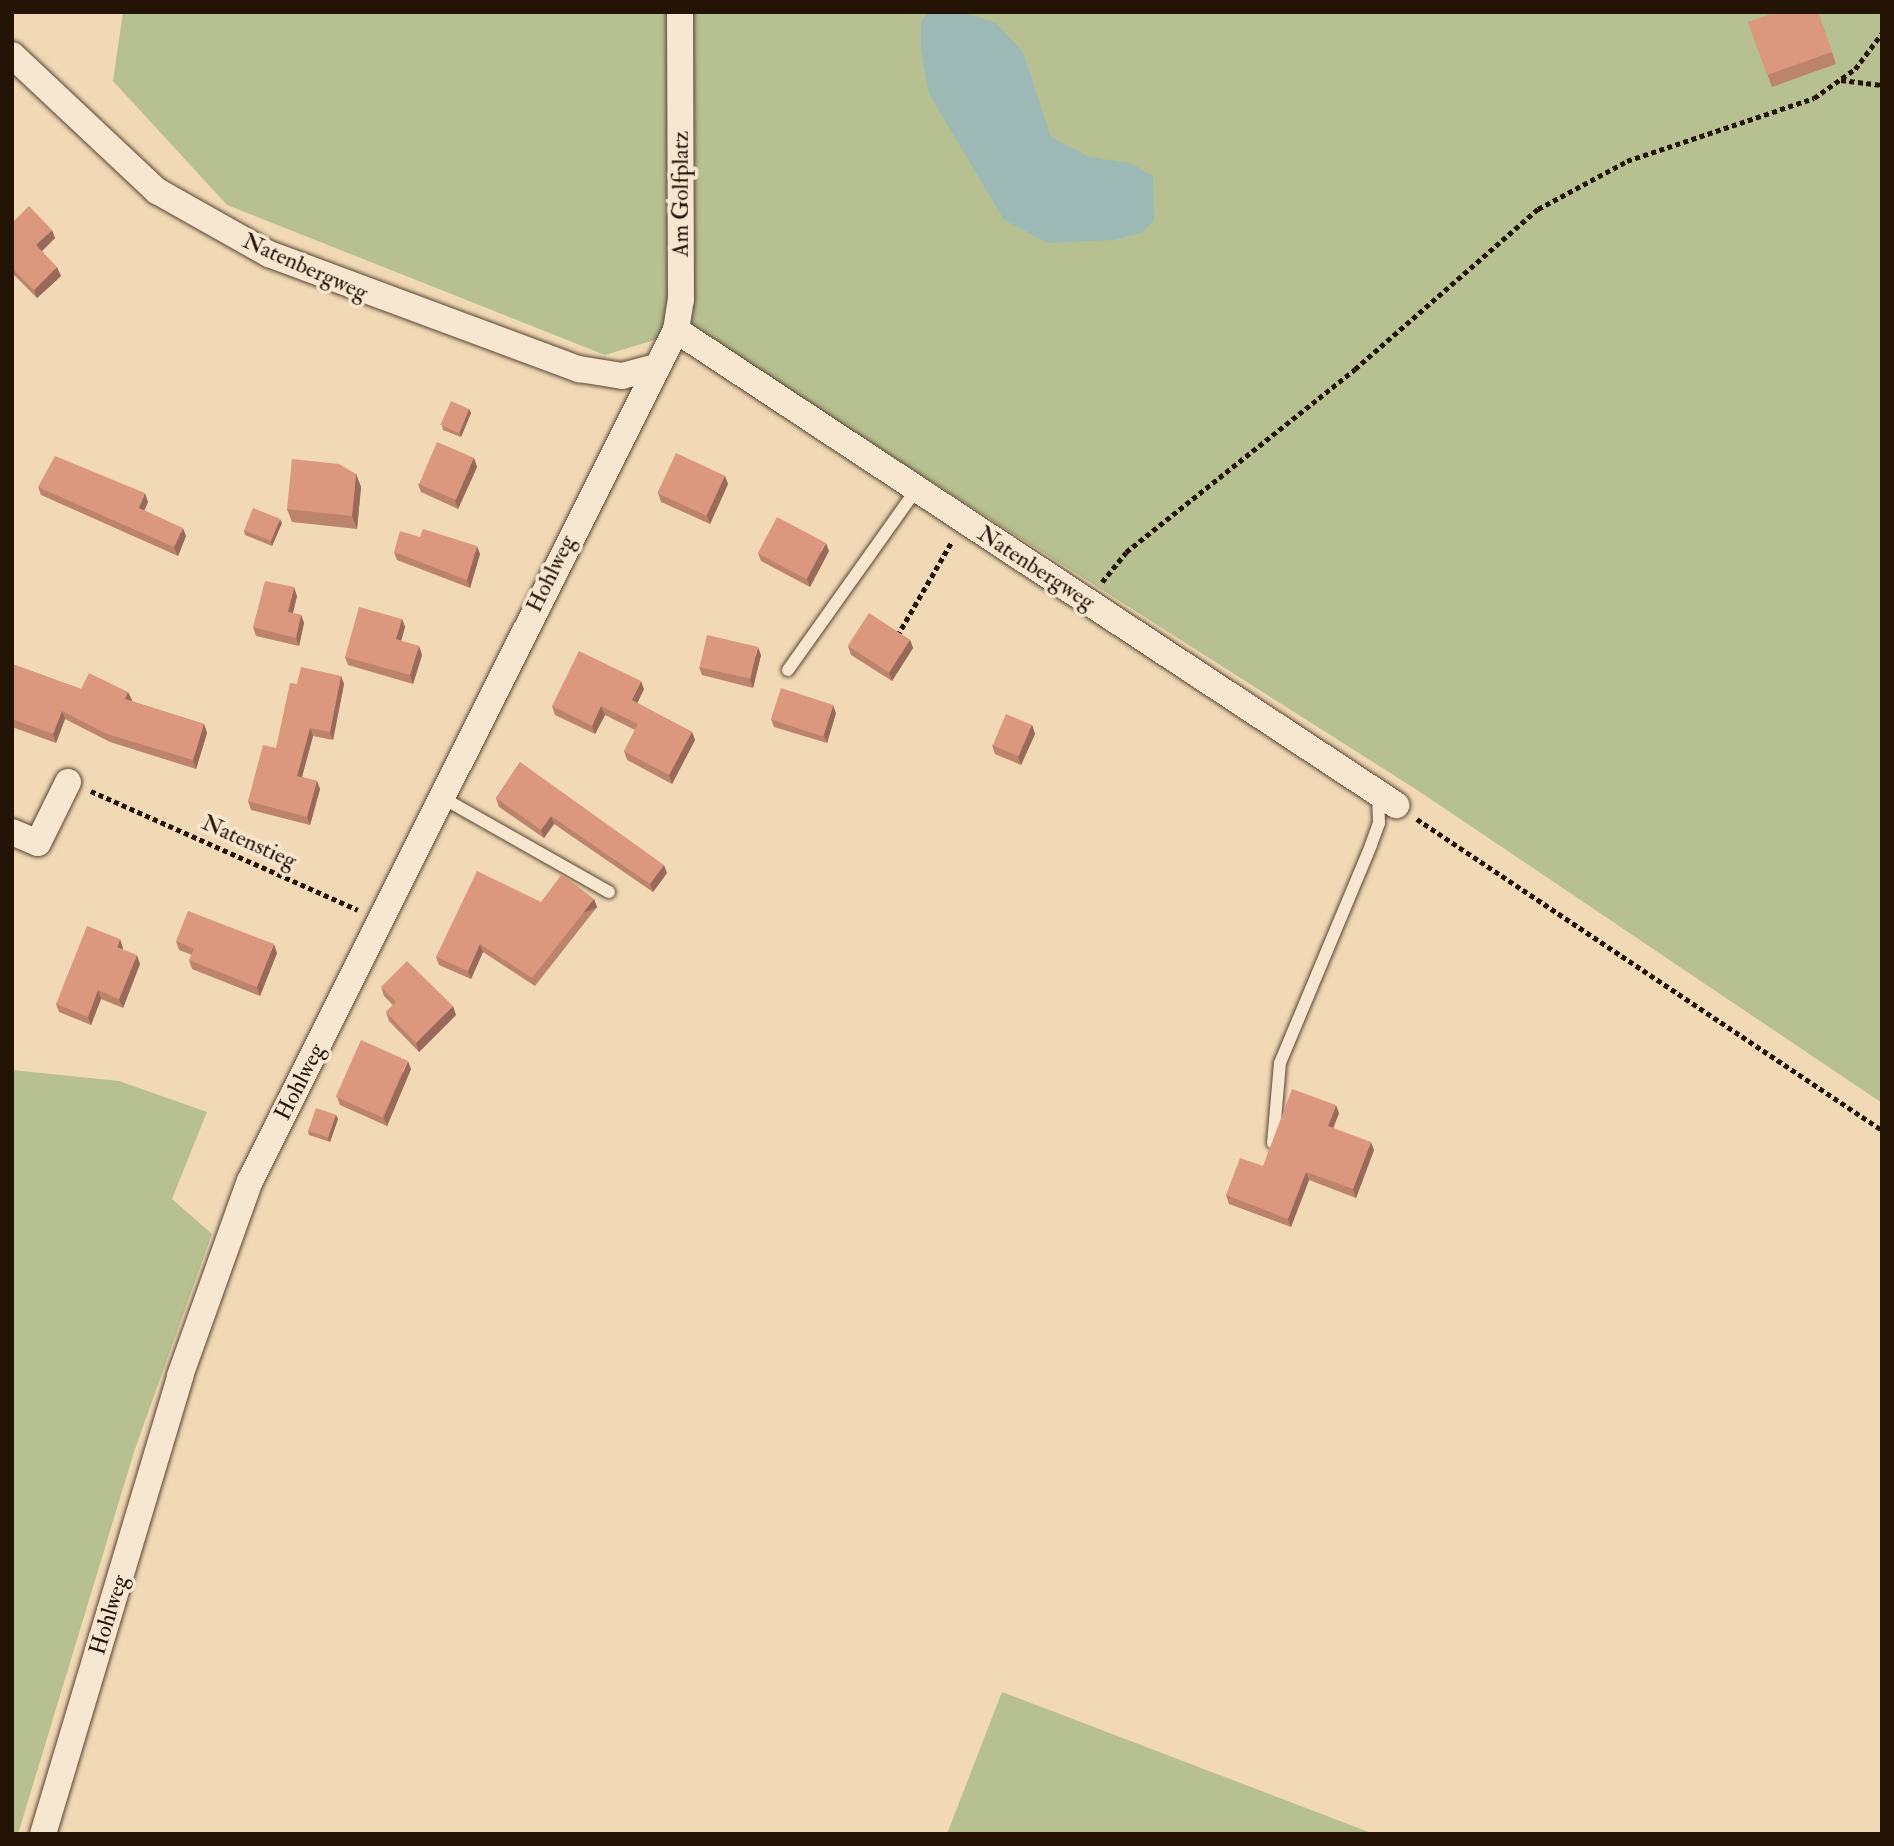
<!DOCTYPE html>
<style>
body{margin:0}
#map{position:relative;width:1894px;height:1846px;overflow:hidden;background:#f2d9b6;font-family:"IM FELL Double Pica",serif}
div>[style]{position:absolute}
.green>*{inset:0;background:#b7c091}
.water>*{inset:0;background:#9db9b6}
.path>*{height:4.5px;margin-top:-2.25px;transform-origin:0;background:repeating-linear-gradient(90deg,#241406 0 5px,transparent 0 8.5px)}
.roads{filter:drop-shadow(0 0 2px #584532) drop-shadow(0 0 2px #584532)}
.service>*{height:12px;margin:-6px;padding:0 6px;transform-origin:6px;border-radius:6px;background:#f7e6d0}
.minor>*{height:26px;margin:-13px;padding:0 13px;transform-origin:13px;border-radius:13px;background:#f7e6d0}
.wall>*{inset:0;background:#bc836d}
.shaded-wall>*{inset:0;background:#996a59;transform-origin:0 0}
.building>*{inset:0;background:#db987f;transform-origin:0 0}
span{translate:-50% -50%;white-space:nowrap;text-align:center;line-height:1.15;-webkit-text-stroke:7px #f7e6d0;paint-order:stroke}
.street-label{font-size:23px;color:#241406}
.frame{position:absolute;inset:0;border:14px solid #241406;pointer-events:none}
</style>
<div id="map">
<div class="green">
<i style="clip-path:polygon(123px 12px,1882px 12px,1882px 1103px,1417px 790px,691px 329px,605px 355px,227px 205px,113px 81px)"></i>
<i style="clip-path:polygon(12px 1070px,119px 1081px,207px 1112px,172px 1199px,212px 1234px,134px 1452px,18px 1834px,12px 1834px)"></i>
<i style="clip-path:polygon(1002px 1692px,1374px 1834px,947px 1834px)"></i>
</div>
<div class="water">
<i style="clip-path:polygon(929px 12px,964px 12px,996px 23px,1023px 52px,1051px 137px,1090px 157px,1130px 163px,1153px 176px,1154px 220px,1143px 232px,1115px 240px,1048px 243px,1004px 220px,929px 94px,921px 51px,921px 21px)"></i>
</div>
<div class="path">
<i style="left:1841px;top:80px;width:41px;rotate:7deg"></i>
<i style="left:1102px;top:582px;width:38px;rotate:-51deg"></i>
<i style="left:1126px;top:552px;width:293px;rotate:-38.6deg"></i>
<i style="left:1355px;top:369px;width:243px;rotate:-41.2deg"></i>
<i style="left:1538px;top:209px;width:101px;rotate:-28.3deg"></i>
<i style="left:1627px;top:161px;width:197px;rotate:-18.6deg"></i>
<i style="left:1814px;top:98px;width:50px;rotate:-35.3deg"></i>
<i style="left:1855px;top:69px;width:45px;rotate:-53.1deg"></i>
<i style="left:897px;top:636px;width:110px;rotate:-59.9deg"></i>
<i style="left:91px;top:791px;width:292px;rotate:24deg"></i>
<i style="left:1417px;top:819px;width:559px;rotate:33.78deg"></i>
</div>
<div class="roads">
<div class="service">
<i style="left:788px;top:670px;width:221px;rotate:-54.6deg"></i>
<i style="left:441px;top:797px;width:193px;rotate:29.5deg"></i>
<i style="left:1273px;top:1143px;width:80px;rotate:-85deg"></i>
<i style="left:1280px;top:1063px;width:236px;rotate:-67.3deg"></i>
<i style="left:1371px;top:845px;width:23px;rotate:-70deg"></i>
<i style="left:1379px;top:823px;width:30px;rotate:-92deg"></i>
</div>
<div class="minor">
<i style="left:12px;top:55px;width:199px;rotate:43.2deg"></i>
<i style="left:157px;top:191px;width:129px;rotate:29.4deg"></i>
<i style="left:269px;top:254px;width:331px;rotate:20.4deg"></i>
<i style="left:579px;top:369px;width:44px;rotate:9.2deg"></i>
<i style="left:622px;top:376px;width:31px;rotate:-15deg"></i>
<i style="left:676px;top:330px;width:863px;rotate:33.41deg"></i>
<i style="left:12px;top:832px;width:28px;rotate:23deg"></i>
<i style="left:38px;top:843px;width:68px;rotate:-63.8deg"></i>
<i style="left:43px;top:1834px;width:478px;rotate:-73.3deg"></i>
<i style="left:180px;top:1376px;width:207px;rotate:-70.3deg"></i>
<i style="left:250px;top:1181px;width:952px;rotate:-63.41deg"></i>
<i style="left:676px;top:330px;width:30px;rotate:-81deg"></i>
<i style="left:681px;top:300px;width:288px;rotate:-90.2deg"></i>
</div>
</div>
<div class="wall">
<i style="clip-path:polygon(1818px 12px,1836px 64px,1772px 87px,1748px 22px)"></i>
<i style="clip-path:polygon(12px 223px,55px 238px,42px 251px,61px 276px,37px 298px,12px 273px)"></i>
<i style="clip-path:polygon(469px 409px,471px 413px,461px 437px,443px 430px,442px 425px)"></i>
<i style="clip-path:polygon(474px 458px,477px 467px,458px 509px,421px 492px,418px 484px)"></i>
<i style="clip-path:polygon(356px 474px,361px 487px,357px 529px,292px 522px,287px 509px)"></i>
<i style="clip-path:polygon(725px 476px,728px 484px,710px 524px,661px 502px,658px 493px)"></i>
<i style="clip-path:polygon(38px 487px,148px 502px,144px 510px,186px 536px,178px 556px,41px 495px)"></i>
<i style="clip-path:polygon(282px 523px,272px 546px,245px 535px,244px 530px)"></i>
<i style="clip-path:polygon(420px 537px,480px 554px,470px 588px,397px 560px,394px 552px)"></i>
<i style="clip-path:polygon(829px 551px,810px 587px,761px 561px,758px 553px)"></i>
<i style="clip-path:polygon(297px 596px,293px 613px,301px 615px,304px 623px,299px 646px,256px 636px,253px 627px)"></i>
<i style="clip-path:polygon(402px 619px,405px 627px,401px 641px,419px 646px,422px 655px,413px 684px,348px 665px,345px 657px)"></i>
<i style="clip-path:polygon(910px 640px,913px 648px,892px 681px,851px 655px,848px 646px)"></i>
<i style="clip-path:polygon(761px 655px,753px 688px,702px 675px,699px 667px)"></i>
<i style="clip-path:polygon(12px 664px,81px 689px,128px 692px,131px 701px,204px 724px,207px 733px,196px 769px,110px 742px,65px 719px,56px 743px,12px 727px)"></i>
<i style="clip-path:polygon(341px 676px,344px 684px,333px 740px,313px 736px,302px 777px,317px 781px,320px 789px,310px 825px,251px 810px,248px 801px,276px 748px,297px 684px)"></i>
<i style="clip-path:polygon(644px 689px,637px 703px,692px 732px,695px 740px,672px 784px,627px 760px,624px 751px,635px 730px,605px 715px,595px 734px,555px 715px,552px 706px)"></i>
<i style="clip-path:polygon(836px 713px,827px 743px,774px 727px,771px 719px)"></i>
<i style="clip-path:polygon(1032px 725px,1035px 734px,1021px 765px,995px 754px,992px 745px)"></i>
<i style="clip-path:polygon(520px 762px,667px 873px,653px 892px,554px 824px,544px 838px,499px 807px,496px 798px)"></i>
<i style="clip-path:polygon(594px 899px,597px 907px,535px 986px,483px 952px,471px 979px,439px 965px,436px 957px,541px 902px)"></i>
<i style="clip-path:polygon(176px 941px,277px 953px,260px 996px,192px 969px,189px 960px,192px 955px,179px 950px)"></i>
<i style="clip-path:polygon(123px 948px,122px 949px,140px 964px,123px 1008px,101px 999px,91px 1025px,59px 1012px,56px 1004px)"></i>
<i style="clip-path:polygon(381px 987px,456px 1015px,419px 1052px,389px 1021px,386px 1012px,393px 1005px,384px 996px)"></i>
<i style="clip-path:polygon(411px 1069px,387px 1126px,340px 1105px,337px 1097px)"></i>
<i style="clip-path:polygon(1339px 1113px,1333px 1128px,1374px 1150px,1356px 1198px,1309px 1180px,1291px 1227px,1229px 1204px,1226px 1195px,1263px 1166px)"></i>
<i style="clip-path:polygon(336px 1115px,338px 1119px,330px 1142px,309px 1135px,308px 1131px)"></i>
</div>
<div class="shaded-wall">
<i style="clip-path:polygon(52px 230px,55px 238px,39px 254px,36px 245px)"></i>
<i style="clip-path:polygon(57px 267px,61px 276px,37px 298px,34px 290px)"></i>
<i style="clip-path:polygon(469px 409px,471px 413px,461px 437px,460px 433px)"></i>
<i style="clip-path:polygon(474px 458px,477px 467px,458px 509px,455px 500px)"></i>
<i style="clip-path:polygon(356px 474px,361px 487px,357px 529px,352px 516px)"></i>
<i style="clip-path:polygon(725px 476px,728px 484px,710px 524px,707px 515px)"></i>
<i style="clip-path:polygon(145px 493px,148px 502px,142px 516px,139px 508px)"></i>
<i style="clip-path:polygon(280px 519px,282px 523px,272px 546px,271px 542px)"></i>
<i style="clip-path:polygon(183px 528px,186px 536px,178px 556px,174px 547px)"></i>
<i style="clip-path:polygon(826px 543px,829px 551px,810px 587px,807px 579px)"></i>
<i style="clip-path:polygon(477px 546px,480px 554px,470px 588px,467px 580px)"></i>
<i style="clip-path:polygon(294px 587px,297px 596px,291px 620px,288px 612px)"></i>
<i style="clip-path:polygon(301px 615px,304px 623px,299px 646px,296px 638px)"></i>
<i style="clip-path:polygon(402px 619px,405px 627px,399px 648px,396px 639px)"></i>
<i style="clip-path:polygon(910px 640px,913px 648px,892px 681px,889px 673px)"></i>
<i style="clip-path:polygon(419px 646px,422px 655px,413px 684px,410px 675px)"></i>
<i style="clip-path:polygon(758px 647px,761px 655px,753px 688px,750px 679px)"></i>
<i style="clip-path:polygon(341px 676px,344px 684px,333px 740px,330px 732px)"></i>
<i style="clip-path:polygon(641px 681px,644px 689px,635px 708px,632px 700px)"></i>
<i style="clip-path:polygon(128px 692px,132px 700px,128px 708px,125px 699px)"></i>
<i style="clip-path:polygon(833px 705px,836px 713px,827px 743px,824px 735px)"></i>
<i style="clip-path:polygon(601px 706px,605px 715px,595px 734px,592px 726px)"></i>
<i style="clip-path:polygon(62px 711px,65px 719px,56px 743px,53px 734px)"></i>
<i style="clip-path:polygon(204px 724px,207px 733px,196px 769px,193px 760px)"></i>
<i style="clip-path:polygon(1032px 725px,1035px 734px,1021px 765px,1018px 757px)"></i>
<i style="clip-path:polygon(310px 728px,313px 736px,300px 784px,297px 776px)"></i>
<i style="clip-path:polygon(692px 732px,695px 740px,672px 784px,669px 775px)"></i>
<i style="clip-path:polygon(317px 781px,320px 789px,310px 825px,307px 817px)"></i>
<i style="clip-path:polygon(551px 816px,554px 824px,544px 838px,541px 830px)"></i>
<i style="clip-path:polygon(664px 865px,667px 873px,653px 892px,650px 884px)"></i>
<i style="left:594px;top:899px;width:9px;height:100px;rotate:69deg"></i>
<i style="clip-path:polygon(120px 939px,123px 948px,120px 956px,117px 947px)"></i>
<i style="clip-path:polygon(274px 944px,277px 953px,260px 996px,257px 987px)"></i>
<i style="clip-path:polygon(480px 944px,483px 952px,471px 979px,468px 971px)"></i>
<i style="clip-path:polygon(137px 955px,140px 964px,123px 1008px,119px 999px)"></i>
<i style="clip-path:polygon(98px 990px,101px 999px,91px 1025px,88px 1017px)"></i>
<i style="clip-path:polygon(453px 1006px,456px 1015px,419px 1052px,416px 1043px)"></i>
<i style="clip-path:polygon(408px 1061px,411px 1069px,387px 1126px,384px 1117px)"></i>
<i style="clip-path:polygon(1336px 1105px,1339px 1113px,1331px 1134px,1328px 1126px)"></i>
<i style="clip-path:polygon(336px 1115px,338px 1119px,330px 1142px,328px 1138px)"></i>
<i style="clip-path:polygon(1371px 1142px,1374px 1150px,1356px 1198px,1353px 1189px)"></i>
<i style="clip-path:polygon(1306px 1172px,1309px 1180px,1291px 1227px,1288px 1219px)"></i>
</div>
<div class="building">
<i style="clip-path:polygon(1776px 12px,1818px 12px,1832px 52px,1767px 75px,1748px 22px)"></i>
<i style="clip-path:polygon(29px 206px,52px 230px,36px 245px,57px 267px,34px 290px,12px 268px,12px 223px)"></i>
<i style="left:451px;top:401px;width:20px;height:26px;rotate:24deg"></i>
<i style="left:437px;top:442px;width:40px;height:46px;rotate:23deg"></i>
<i style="left:676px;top:453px;width:54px;height:44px;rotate:25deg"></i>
<i style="clip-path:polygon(55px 456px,145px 493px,139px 508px,183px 528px,174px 547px,38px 487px)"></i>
<i style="clip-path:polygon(292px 459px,339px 464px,356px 474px,352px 516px,287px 509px)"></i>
<i style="left:253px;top:508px;width:29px;height:24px;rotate:22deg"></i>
<i style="left:777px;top:517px;width:55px;height:41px;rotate:28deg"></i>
<i style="clip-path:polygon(423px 529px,477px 546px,467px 580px,394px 552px,400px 531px,420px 537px)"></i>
<i style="clip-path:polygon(265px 581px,294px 587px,288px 612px,301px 615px,296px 638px,253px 627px)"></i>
<i style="clip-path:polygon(359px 607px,402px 619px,396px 639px,419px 646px,410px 675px,345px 657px)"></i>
<i style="left:869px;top:613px;width:49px;height:39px;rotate:33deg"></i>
<i style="left:707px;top:635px;width:52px;height:33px;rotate:13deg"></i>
<i style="clip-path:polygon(579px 651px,641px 681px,632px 700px,692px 732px,669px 775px,624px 751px,638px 724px,601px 706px,592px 726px,552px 706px)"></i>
<i style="clip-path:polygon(12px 664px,81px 689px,89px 673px,128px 692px,125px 699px,204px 724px,193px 760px,107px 734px,62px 711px,53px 734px,12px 719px)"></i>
<i style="clip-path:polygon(301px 667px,341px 676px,330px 732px,310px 728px,297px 776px,317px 781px,307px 817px,248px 801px,263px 745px,276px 748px,290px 683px,297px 684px)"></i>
<i style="left:781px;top:688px;width:55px;height:33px;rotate:18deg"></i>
<i style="left:1006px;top:714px;width:28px;height:34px;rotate:23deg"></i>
<i style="clip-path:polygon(520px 762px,664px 865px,650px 884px,551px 816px,541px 830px,496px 798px)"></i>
<i style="clip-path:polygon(477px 871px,541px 902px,562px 874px,594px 899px,532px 978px,480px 944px,468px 971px,436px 957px)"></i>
<i style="clip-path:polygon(188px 911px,274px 944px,257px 987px,189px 960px,194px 949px,176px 941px)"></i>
<i style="clip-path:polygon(87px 926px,120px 939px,117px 947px,137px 955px,119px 999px,98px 990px,88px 1017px,56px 1004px)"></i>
<i style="clip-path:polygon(407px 961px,453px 1006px,416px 1043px,386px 1012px,396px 1002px,381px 987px)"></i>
<i style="left:361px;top:1040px;width:51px;height:62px;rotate:24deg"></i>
<i style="clip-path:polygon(1292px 1089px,1336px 1105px,1328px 1126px,1371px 1142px,1353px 1189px,1306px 1172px,1288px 1219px,1226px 1195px,1240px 1158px,1263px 1166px)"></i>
<i style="left:316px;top:1108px;width:21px;height:24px;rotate:19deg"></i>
</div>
<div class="street-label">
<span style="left:681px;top:194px;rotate:-90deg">Am Golfplatz</span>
<span style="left:305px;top:267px;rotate:24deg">Natenbergweg</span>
<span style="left:1036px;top:568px;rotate:33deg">Natenbergweg</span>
<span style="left:551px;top:574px;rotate:-64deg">Hohlweg</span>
<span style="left:249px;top:842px;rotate:24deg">Natenstieg</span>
<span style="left:300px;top:1082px;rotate:-63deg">Hohlweg</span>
<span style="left:109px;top:1615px;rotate:-73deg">Hohlweg</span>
</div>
<div class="frame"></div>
</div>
